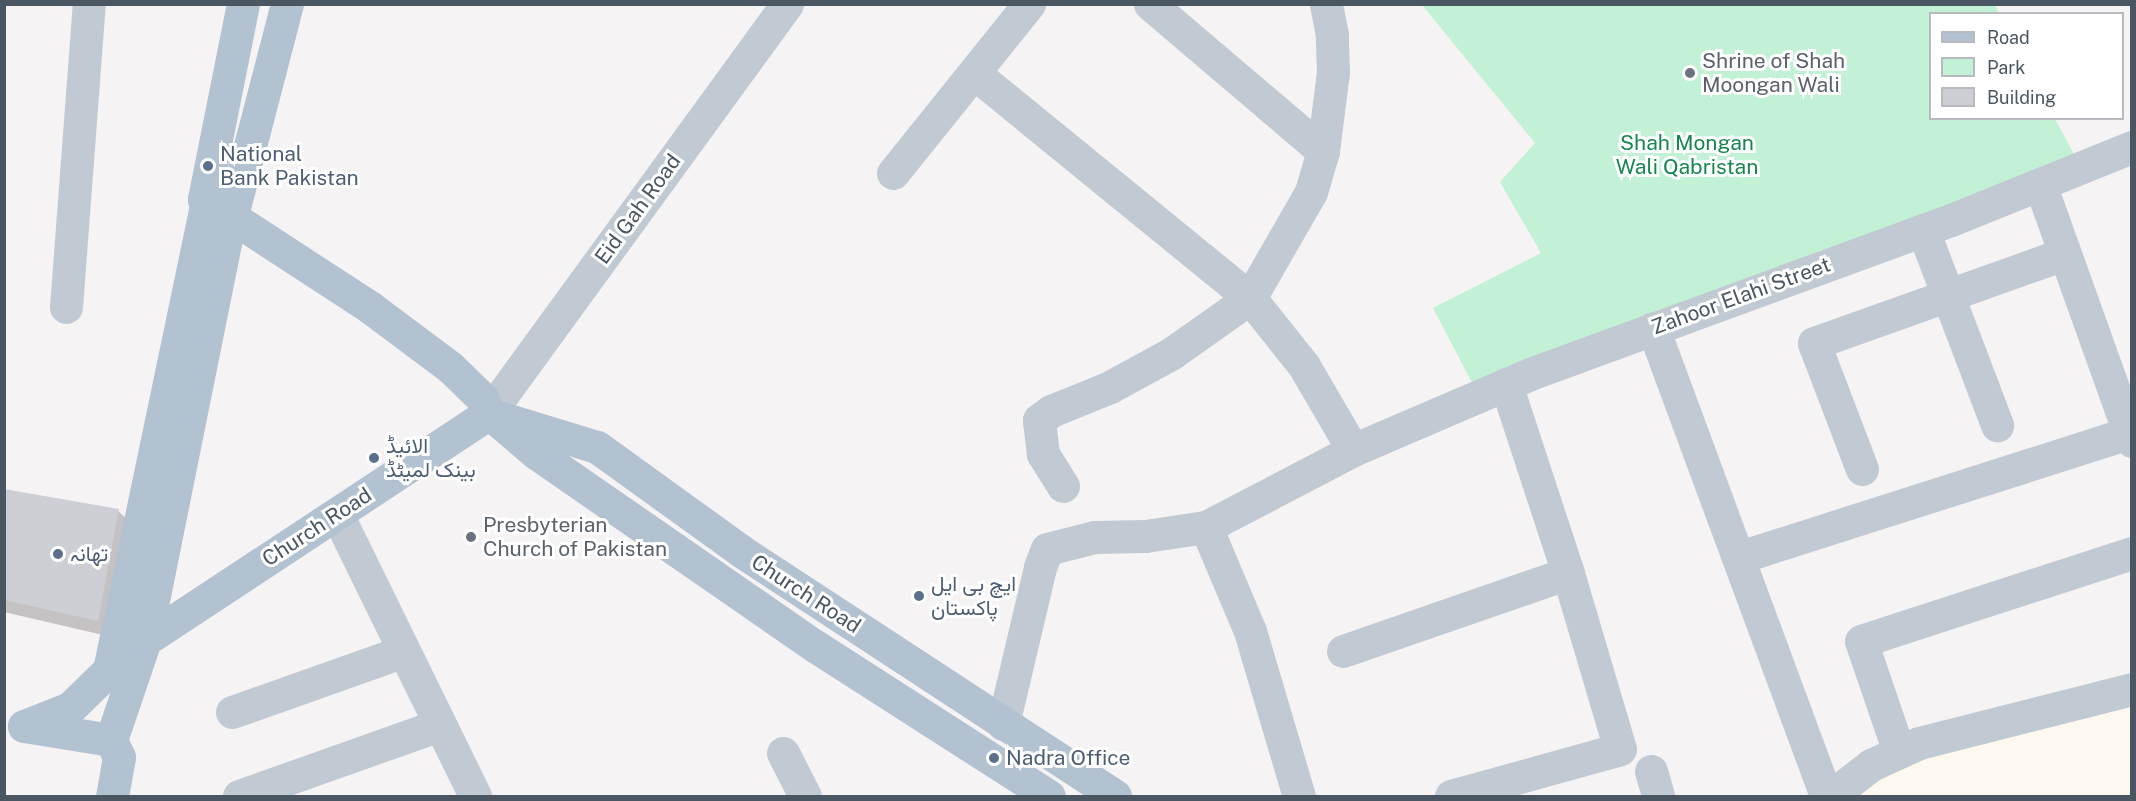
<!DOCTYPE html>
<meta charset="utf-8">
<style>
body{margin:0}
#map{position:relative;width:2136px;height:801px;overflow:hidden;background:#f5f3f3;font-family:"Public Sans",Vazirmatn,sans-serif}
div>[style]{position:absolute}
.commercial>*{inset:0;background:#fdf9ef}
.green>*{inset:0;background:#c3f1d5}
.shadow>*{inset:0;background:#0003}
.building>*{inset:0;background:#cdcfd5}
.minor>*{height:33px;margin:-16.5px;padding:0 16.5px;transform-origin:16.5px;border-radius:16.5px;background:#c1cad2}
.major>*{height:33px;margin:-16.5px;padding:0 16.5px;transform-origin:16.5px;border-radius:16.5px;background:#b3c2d1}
.dots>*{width:16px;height:16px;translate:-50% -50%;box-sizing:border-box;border:3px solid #fff;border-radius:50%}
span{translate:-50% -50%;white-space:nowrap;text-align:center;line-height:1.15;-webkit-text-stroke:6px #fff;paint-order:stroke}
.worship-label{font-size:21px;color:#5b616d}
.left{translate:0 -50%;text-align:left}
.park-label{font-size:21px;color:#17864f}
.service-label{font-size:21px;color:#4e5e75}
.street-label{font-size:21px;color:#4a5661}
.frame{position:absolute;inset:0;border:6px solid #4a5661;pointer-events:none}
.legend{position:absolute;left:1929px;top:12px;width:195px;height:108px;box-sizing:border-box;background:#fff;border:2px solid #b7bbc0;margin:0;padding:8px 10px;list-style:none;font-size:18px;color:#4a5661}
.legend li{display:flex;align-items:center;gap:12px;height:30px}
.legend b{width:30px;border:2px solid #b7bbc0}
</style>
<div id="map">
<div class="commercial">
<i style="clip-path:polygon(2131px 692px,2131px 796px,1853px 796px,1870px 771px)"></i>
</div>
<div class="green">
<i style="clip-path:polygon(1422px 5px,1995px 5px,1999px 13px,1930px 14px,1930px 118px,2055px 119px,2083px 171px,1479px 396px,1433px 308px,1541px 253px,1500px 182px,1535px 143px)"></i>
</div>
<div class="shadow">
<i style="clip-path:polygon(4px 491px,118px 511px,136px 528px,116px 638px,4px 612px)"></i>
</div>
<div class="building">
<i style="clip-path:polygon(4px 489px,119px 509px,98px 621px,4px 600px)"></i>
</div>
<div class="minor">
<i style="left:1150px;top:4px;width:227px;rotate:40.4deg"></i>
<i style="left:974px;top:73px;width:356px;rotate:39.2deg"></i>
<i style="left:1250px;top:298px;width:87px;rotate:51.5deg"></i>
<i style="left:1304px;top:366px;width:97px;rotate:59.7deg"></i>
<i style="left:893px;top:173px;width:217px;rotate:-51.2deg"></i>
<i style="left:2040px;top:184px;width:273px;rotate:70.3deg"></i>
<i style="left:1923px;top:230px;width:209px;rotate:69.2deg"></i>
<i style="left:66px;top:307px;width:304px;rotate:-85.7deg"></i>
<i style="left:1653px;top:328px;width:499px;rotate:69.7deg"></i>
<i style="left:489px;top:413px;width:506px;rotate:-53.92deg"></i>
<i style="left:1862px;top:469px;width:135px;rotate:-110.9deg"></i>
<i style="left:1814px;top:343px;width:265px;rotate:-19.6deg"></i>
<i style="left:1063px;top:486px;width:38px;rotate:-122deg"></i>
<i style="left:1043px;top:454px;width:34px;rotate:-97deg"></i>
<i style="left:1039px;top:420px;width:15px;rotate:-37deg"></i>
<i style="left:1051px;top:411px;width:64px;rotate:-22.1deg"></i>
<i style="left:1110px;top:387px;width:71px;rotate:-28.7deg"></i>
<i style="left:1172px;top:353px;width:95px;rotate:-35.2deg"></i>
<i style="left:1250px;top:298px;width:122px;rotate:-60.1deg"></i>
<i style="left:1311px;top:192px;width:43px;rotate:-73.7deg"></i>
<i style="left:1323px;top:151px;width:80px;rotate:-82.8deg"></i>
<i style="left:1333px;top:72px;width:37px;rotate:-92deg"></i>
<i style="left:1332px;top:35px;width:32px;rotate:-101deg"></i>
<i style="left:337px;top:514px;width:314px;rotate:63.9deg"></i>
<i style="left:1206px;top:527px;width:113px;rotate:67.1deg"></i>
<i style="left:1250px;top:631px;width:172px;rotate:73.5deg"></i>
<i style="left:1740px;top:557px;width:407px;rotate:-17.7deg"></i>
<i style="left:1343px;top:651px;width:238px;rotate:-19.1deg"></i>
<i style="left:232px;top:712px;width:182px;rotate:-19.5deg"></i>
<i style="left:1003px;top:724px;width:161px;rotate:-76.7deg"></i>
<i style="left:1040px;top:567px;width:19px;rotate:-69deg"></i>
<i style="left:1047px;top:549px;width:49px;rotate:-14.3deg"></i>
<i style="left:1094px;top:537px;width:51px;rotate:-1.1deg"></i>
<i style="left:1145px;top:536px;width:62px;rotate:-8.4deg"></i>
<i style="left:1206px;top:527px;width:166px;rotate:-27.6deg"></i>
<i style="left:1353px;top:450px;width:193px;rotate:-23.2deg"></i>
<i style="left:1530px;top:374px;width:448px;rotate:-20.1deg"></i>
<i style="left:1951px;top:220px;width:195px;rotate:-22deg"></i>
<i style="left:1899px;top:752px;width:117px;rotate:-108.9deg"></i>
<i style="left:1861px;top:641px;width:285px;rotate:-18deg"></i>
<i style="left:783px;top:753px;width:48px;rotate:62.9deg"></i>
<i style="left:1651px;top:771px;width:26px;rotate:74deg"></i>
<i style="left:239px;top:796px;width:213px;rotate:-19.5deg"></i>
<i style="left:1451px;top:796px;width:175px;rotate:-15.5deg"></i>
<i style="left:1620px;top:749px;width:184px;rotate:-106.5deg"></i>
<i style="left:1568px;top:573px;width:199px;rotate:-108.2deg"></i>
<i style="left:1831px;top:796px;width:51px;rotate:-37.8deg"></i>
<i style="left:1871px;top:765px;width:53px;rotate:-24.6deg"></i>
<i style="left:1919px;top:743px;width:220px;rotate:-14.2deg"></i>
</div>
<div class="major">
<i style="left:204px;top:199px;width:199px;rotate:33.1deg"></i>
<i style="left:371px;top:308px;width:99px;rotate:36.8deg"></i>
<i style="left:450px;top:367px;width:45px;rotate:44.1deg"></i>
<i style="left:482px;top:398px;width:17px;rotate:65deg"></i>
<i style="left:489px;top:413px;width:62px;rotate:40.4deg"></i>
<i style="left:536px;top:453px;width:339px;rotate:34.7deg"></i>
<i style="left:815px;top:646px;width:278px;rotate:32.7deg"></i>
<i style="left:502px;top:418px;width:99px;rotate:17deg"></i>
<i style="left:597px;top:447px;width:178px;rotate:35.8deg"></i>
<i style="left:741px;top:551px;width:447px;rotate:33.2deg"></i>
<i style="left:145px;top:640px;width:412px;rotate:-33.4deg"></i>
<i style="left:24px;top:726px;width:49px;rotate:-21.4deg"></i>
<i style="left:70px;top:708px;width:54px;rotate:-44.3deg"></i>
<i style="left:109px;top:670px;width:474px;rotate:-78.2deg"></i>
<i style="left:206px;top:206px;width:7px;rotate:-106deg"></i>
<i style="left:204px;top:199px;width:199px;rotate:-78.7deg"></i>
<i style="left:24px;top:726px;width:88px;rotate:9.1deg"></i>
<i style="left:111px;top:740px;width:106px;rotate:-71.2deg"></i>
<i style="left:145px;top:640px;width:406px;rotate:-78.6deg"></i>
<i style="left:225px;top:242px;width:246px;rotate:-75.4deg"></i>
<i style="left:111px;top:740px;width:19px;rotate:65deg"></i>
<i style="left:119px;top:757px;width:40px;rotate:100deg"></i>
</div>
<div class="dots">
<i style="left:1690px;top:73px;background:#6b7280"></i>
<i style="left:208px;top:166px;background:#5c6f8a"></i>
<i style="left:374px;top:458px;background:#5c6f8a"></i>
<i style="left:471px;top:537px;background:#6b7280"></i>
<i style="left:58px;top:554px;background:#5c6f8a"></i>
<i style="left:919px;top:596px;background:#5c6f8a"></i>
<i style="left:994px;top:758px;background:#5c6f8a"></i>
</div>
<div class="worship-label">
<span class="left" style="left:1702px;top:73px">Shrine of Shah<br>Moongan Wali</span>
<span class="left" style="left:483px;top:537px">Presbyterian<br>Church of Pakistan</span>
</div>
<div class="park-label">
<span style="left:1687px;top:155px">Shah Mongan<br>Wali Qabristan</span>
</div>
<div class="service-label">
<span class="left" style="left:220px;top:166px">National<br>Bank Pakistan</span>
<span class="left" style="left:386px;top:458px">الائیڈ<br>بینک لمیٹڈ</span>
<span class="left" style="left:70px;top:554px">تھانہ</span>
<span class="left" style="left:931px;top:596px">ایچ بی ایل<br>پاکستان</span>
<span class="left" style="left:1006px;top:758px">Nadra Office</span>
</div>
<div class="street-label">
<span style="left:638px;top:209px;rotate:-54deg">Eid Gah Road</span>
<span style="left:1741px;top:296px;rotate:-20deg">Zahoor Elahi Street</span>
<span style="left:317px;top:527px;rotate:-33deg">Church Road</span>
<span style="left:806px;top:594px;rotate:33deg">Church Road</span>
</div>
<div class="frame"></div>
<ul class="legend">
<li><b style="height:8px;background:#b3c2d1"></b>Road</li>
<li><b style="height:16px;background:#c3f1d5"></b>Park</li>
<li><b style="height:16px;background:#cdcfd5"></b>Building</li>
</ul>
</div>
